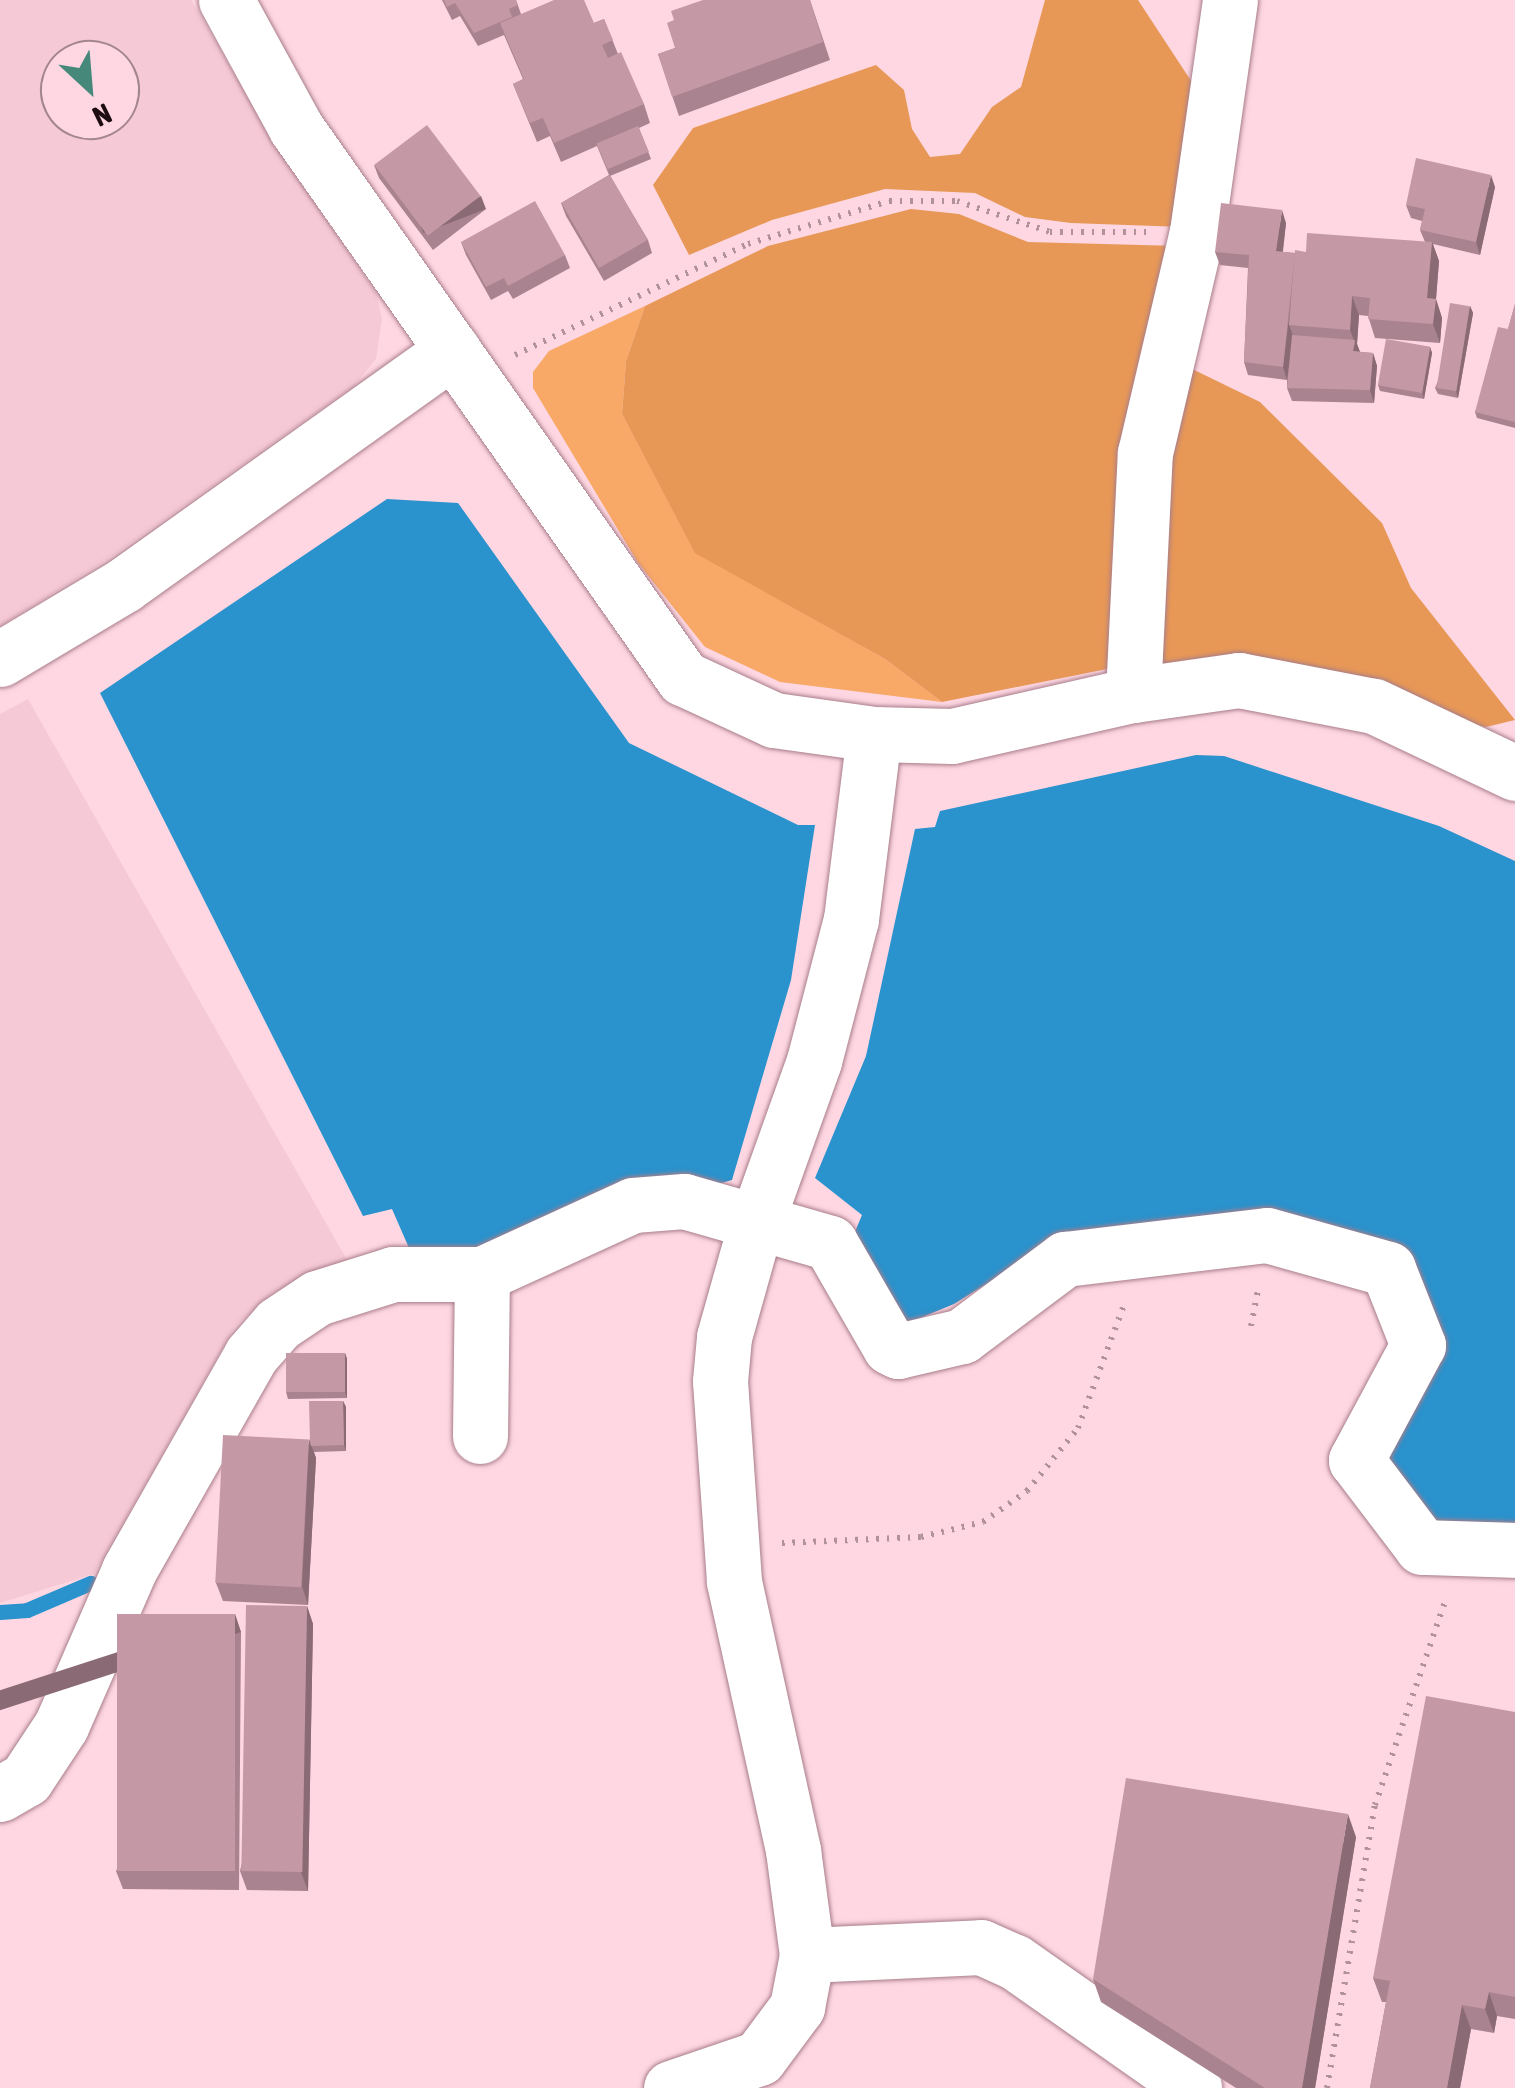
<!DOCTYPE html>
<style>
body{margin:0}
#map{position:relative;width:1515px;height:2088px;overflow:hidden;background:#fed7e2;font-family:"Asap Condensed",sans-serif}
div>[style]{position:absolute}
.built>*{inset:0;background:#f6c9d6}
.green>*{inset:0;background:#f8a867}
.forest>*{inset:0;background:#e89856}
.water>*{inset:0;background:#2a92cc}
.stream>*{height:15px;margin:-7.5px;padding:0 7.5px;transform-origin:7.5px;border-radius:7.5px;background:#2a92cc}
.path>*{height:6px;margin-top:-3px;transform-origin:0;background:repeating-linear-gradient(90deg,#b1929b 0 2.5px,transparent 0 10.5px)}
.roads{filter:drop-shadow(0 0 2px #a87d8a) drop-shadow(0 0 2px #a87d8a)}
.minor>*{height:55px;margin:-27.5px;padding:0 27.5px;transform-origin:27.5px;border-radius:27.5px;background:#fff}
.wall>*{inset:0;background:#a9838f}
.shaded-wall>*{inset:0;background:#8a6a74;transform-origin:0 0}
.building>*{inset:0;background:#c598a6;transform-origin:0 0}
span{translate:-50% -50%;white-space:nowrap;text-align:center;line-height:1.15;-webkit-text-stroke:10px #fed7e2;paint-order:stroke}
.north{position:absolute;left:40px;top:40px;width:100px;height:100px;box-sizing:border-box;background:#fed7e2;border:2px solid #a4868f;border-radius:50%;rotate:154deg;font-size:28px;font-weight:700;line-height:40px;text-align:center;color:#1d0d12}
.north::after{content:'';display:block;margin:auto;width:35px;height:45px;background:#46897b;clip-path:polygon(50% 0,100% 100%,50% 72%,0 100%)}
</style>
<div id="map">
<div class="built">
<i style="clip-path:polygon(evenodd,0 0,191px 0,275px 145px,376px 293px,382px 318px,376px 359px,354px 386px,108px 559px,0 626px,0 0,60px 60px,120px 60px,120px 120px,60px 120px,60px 60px)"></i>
<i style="clip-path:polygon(28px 699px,347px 1260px,272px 1293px,235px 1326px,94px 1574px,0 1603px,0 714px)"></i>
</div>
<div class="green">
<i style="clip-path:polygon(645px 306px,626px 361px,622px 414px,695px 552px,885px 659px,942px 702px,780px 682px,705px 647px,638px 563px,533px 388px,533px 372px,549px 351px)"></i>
</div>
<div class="forest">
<i style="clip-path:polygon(1045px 0,1138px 0,1201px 96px,1183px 227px,1071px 223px,1025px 217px,975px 193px,885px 189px,772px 220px,689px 255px,653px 185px,693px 128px,876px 65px,904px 90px,912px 129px,930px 157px,960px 154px,992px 107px,1021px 87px)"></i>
<i style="clip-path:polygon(911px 209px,959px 214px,1028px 242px,1179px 246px,1112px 668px,942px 702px,885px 659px,695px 553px,622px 414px,626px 361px,645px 306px,768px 246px)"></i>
<i style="clip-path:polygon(1184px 365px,1260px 402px,1382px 523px,1411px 588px,1515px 720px,1486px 727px,1158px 668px,1157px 472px)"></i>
</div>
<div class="water">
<i style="clip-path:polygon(387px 499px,458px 503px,629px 743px,798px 825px,815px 825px,791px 980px,732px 1180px,479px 1250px,409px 1248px,392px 1209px,363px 1216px,100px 693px)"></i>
<i style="clip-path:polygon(1196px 755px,1224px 756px,1439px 826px,1515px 861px,1515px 1526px,1433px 1523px,1378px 1456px,1402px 1252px,1063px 1236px,954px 1304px,908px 1323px,854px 1234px,862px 1215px,815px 1178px,866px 1056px,915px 829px,935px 827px,940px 811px)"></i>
</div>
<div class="stream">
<i style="left:0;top:1612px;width:27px;rotate:-4deg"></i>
<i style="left:27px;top:1610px;width:69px;rotate:-23.2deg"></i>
</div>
<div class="path">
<i style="left:515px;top:355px;width:258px;rotate:-25.5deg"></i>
<i style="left:748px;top:244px;width:147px;rotate:-17deg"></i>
<i style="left:889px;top:201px;width:68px"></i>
<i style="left:957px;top:201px;width:98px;rotate:18.4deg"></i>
<i style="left:1050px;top:232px;width:96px"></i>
<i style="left:1251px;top:1326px;width:38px;rotate:-79deg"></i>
<i style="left:782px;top:1543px;width:139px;rotate:-2.5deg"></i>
<i style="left:921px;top:1537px;width:64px;rotate:-13.6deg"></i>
<i style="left:983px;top:1522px;width:54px;rotate:-35.2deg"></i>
<i style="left:1027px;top:1491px;width:81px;rotate:-51deg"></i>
<i style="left:1078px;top:1428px;width:134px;rotate:-69.5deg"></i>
<i style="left:1327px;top:2088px;width:287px;rotate:-80.4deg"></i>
<i style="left:1375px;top:1805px;width:218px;rotate:-71deg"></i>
</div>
<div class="roads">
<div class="minor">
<i style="left:226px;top:0;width:146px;rotate:61.3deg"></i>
<i style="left:296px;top:128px;width:673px;rotate:54.87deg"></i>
<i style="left:683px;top:678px;width:100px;rotate:24.8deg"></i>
<i style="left:774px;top:720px;width:101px;rotate:8deg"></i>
<i style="left:874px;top:734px;width:78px;rotate:1.5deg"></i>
<i style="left:952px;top:736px;width:186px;rotate:-12.8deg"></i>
<i style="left:1133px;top:695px;width:107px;rotate:-8.1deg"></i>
<i style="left:1239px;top:680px;width:137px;rotate:10.9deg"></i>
<i style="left:1374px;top:706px;width:156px;rotate:25.4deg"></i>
<i style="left:0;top:659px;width:144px;rotate:-30.8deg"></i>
<i style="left:124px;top:585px;width:404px;rotate:-35.5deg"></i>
<i style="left:1133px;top:695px;width:242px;rotate:-87.2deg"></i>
<i style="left:1145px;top:453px;width:227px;rotate:-76.8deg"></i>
<i style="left:1197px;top:232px;width:234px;rotate:-81.9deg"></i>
<i style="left:480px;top:1436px;width:162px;rotate:-89.3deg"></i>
<i style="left:0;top:1794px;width:30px;rotate:-30deg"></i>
<i style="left:26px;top:1779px;width:64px;rotate:-56.6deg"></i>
<i style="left:61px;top:1726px;width:170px;rotate:-66.4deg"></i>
<i style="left:129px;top:1570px;width:247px;rotate:-60.4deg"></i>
<i style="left:251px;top:1355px;width:41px;rotate:-48.9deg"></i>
<i style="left:278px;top:1324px;width:47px;rotate:-33.7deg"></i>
<i style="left:317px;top:1298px;width:80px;rotate:-17.5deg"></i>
<i style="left:393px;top:1274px;width:89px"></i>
<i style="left:482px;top:1274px;width:166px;rotate:-24.6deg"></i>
<i style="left:633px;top:1205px;width:51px;rotate:-4.5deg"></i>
<i style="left:684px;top:1201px;width:152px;rotate:16deg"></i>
<i style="left:830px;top:1243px;width:120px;rotate:60deg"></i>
<i style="left:890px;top:1347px;width:9px;rotate:27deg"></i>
<i style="left:898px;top:1351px;width:66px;rotate:-13.2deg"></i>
<i style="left:962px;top:1336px;width:129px;rotate:-36.8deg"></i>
<i style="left:1065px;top:1259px;width:203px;rotate:-6.8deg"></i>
<i style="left:1267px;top:1235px;width:126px;rotate:15.7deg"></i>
<i style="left:1388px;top:1269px;width:82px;rotate:68.5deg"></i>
<i style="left:1418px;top:1345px;width:131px;rotate:118.3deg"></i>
<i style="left:1356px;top:1460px;width:109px;rotate:52.8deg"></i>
<i style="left:1422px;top:1547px;width:93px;rotate:1.8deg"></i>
<i style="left:807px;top:1955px;width:174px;rotate:-2.6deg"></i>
<i style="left:981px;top:1947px;width:37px;rotate:24deg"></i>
<i style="left:1015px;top:1962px;width:219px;rotate:35.1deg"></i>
<i style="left:671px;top:2088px;width:93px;rotate:-18.8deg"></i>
<i style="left:759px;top:2058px;width:64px;rotate:-53.3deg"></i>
<i style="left:797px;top:2007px;width:53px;rotate:-79.1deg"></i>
<i style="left:807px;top:1955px;width:106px;rotate:-97.6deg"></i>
<i style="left:793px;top:1850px;width:275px;rotate:-102.4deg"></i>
<i style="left:734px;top:1581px;width:200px;rotate:-94deg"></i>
<i style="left:720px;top:1381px;width:44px;rotate:-84.8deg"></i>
<i style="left:724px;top:1337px;width:118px;rotate:-74.3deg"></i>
<i style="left:756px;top:1223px;width:172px;rotate:-70.3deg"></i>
<i style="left:814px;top:1061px;width:147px;rotate:-75.4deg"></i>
<i style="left:851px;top:919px;width:186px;rotate:-82.9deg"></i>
</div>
</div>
<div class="wall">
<i style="clip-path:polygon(442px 0,516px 0,521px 14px,594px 23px,604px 19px,618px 54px,644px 104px,650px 123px,639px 128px,651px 159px,610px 176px,648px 240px,652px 253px,604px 281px,566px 216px,561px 203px,609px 175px,597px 146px,561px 162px,550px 136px,537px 142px,513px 84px,523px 79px,504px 35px,478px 46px,460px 16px,452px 20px)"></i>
<i style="clip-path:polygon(810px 0,830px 60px,679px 116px,658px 54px,675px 48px,674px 20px)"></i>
<i style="clip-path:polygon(374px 165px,486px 209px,433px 250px,379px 178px)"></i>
<i style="clip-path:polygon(1495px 187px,1480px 255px,1433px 244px,1439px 261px,1436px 299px,1442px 318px,1440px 343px,1375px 338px,1368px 316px,1359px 315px,1357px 344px,1360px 352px,1373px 353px,1377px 366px,1374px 403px,1292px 401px,1287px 388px,1287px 380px,1248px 375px,1244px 362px,1248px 268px,1220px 265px,1215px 252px,1286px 223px,1283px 252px,1295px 253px,1425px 242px,1420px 230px,1422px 221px,1411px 218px,1406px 205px)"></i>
<i style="clip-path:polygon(461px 242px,565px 255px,570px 268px,513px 299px,508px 291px,491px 300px,466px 255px)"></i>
<i style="clip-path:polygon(1515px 304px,1515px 428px,1477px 418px,1475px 412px,1508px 329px)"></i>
<i style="clip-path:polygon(1470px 306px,1473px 313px,1458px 398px,1438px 394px,1435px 388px)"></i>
<i style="clip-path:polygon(1430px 347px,1432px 353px,1424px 399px,1380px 391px,1378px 385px)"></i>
<i style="clip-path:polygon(345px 1353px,347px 1359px,347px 1398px,288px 1399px,286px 1392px)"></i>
<i style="clip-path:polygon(343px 1401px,346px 1407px,346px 1451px,314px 1452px,316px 1458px,308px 1605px,223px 1601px,216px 1583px,310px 1442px)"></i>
<i style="clip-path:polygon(307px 1606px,313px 1624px,308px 1891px,247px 1890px,240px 1871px)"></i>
<i style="clip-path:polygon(235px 1614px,241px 1632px,239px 1890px,123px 1889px,116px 1871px)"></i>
<i style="clip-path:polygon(1515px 1712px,1515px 2019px,1497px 2016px,1494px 2033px,1471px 2029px,1460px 2088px,1370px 2088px,1386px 2002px,1382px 2002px,1373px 1978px)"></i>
<i style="clip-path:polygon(1356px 1837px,1315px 2088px,1236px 2088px,1101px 2002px,1093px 1979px)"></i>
</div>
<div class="shaded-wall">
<i style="clip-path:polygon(1491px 175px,1495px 187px,1480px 255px,1476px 242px)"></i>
<i style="left:481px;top:196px;width:14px;height:67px;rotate:69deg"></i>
<i style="clip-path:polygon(1282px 210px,1286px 223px,1281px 264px,1276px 251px)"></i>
<i style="clip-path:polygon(1432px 242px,1439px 261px,1436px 299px,1442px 318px,1440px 343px,1433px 324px,1427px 298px)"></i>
<i style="clip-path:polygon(1297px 254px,1289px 325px,1293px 336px,1287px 380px,1283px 367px)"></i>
<i style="clip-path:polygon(1352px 296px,1359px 315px,1357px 344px,1360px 352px,1353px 351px,1355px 343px,1350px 330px)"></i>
<i style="clip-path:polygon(1470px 306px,1473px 313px,1458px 398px,1456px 391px)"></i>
<i style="clip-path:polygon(1430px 347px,1432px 353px,1424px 399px,1422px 392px)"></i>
<i style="clip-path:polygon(1373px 353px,1377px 366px,1374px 403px,1370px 390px)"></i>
<i style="clip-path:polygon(345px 1353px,347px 1359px,347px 1398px,345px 1392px)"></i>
<i style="clip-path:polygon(343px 1401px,346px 1407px,346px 1451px,344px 1445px)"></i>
<i style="clip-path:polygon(309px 1439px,316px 1458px,308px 1605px,302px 1586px)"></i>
<i style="clip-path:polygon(307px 1606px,313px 1624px,308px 1891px,301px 1872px)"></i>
<i style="left:235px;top:1614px;width:19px;height:257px;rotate:72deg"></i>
<i style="clip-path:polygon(1348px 1814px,1356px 1837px,1315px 2088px,1302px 2088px)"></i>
<i style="clip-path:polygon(1489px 1992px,1497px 2016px,1494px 2033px,1485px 2009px)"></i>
<i style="clip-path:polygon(1462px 2005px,1471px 2029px,1460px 2088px,1447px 2088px)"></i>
</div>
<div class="building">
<i style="clip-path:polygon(444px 0,516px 0,518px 5px,509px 9px,512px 17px,474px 33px,455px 3px,447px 7px)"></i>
<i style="clip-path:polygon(554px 0,584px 0,594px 23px,604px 19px,613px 40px,602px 45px,608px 58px,621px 52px,644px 104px,554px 143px,543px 118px,530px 123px,513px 84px,524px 79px,500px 23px)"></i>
<i style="clip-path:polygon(703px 0,810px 0,823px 42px,672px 97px,658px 54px,675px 48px,667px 23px,674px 20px,671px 11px)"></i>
<i style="left:427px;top:125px;width:89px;height:66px;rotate:53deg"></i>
<i style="left:638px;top:126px;width:28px;height:45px;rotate:67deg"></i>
<i style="clip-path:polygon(1416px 158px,1491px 175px,1476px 242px,1420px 230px,1425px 209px,1406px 205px)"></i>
<i style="left:610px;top:175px;width:75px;height:56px;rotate:60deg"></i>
<i style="clip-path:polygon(535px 201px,565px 255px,508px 286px,504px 278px,486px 287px,461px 242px)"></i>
<i style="clip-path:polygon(1221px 203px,1282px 210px,1276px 251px,1295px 253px,1283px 367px,1244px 362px,1249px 255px,1215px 252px)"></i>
<i style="clip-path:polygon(1307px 233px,1432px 242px,1427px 298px,1436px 299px,1433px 324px,1368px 319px,1370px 298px,1352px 296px,1350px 330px,1289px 325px,1295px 250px,1306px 252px)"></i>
<i style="left:1450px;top:303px;width:20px;height:86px;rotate:9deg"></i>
<i style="clip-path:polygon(1515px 304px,1515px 422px,1475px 412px,1498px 327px,1508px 329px)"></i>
<i style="clip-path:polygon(1292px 335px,1355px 340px,1353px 351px,1373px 353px,1370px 390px,1287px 388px)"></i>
<i style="left:1386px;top:339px;width:45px;height:47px;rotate:10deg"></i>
<i style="left:286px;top:1353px;width:59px;height:39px"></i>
<i style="clip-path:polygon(309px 1401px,343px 1401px,344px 1445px,311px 1446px,310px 1442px)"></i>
<i style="left:223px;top:1435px;width:86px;height:148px;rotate:3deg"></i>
<i style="left:246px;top:1605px;width:61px;height:266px;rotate:1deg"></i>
<i style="left:117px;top:1614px;width:118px;height:257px"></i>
<i style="clip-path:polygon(1426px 1696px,1515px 1712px,1515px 1997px,1489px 1992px,1485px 2009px,1462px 2005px,1447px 2088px,1370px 2088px,1390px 1981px,1373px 1978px)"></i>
<i style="clip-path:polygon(1126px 1778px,1348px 1814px,1302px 2088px,1265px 2088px,1093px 1979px)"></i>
</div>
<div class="north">N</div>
</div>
